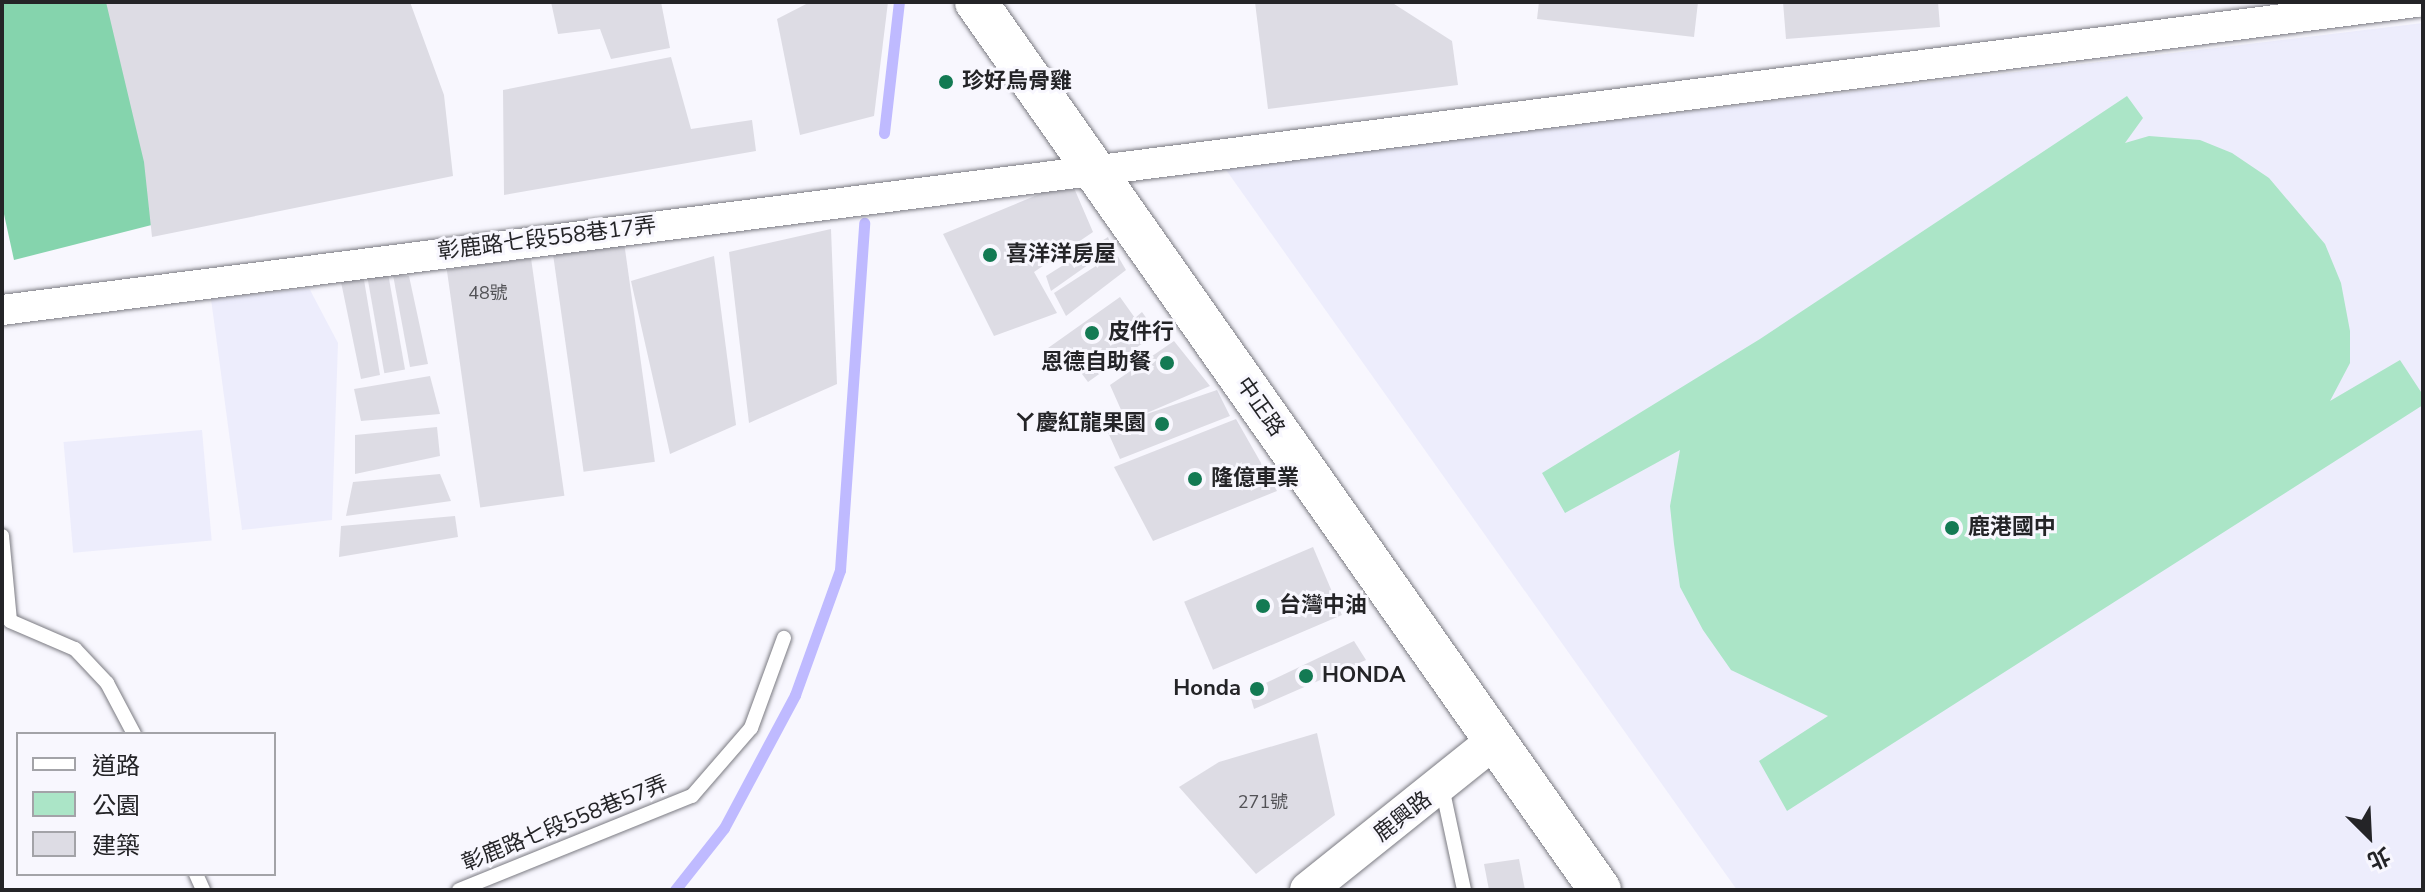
<!DOCTYPE html>
<meta charset="utf-8">
<style>
body{margin:0}
#map{position:relative;width:2425px;height:892px;overflow:hidden;background:#f8f7fe;font-family:"Nunito Sans","Noto Sans TC",sans-serif}
div>[style]{position:absolute}
.built>*{inset:0;background:#ededfc;transform-origin:0 0}
.green>*{inset:0;background:#abe5c7}
.forest>*{inset:0;background:#85d4ad}
.stream>*{height:11px;margin:-5.5px;padding:0 5.5px;transform-origin:5.5px;border-radius:5.5px;background:#bfbaff}
.building>*{inset:0;background:#dddce4;transform-origin:0 0}
.roads{filter:drop-shadow(0 0 2px #7b7b82) drop-shadow(0 0 2px #7b7b82)}
.service>*{height:14px;margin:-7px;padding:0 7px;transform-origin:7px;border-radius:7px;background:#fff}
.minor>*{height:30px;margin:-15px;padding:0 15px;transform-origin:15px;border-radius:15px;background:#fff}
.tertiary>*{height:36px;margin:-18px;padding:0 18px;transform-origin:18px;border-radius:18px;background:#fff}
.secondary>*{height:42px;margin:-21px;padding:0 21px;transform-origin:21px;border-radius:21px;background:#fff}
.dots>*{width:22px;height:22px;translate:-50% -50%;box-sizing:border-box;border:4px solid #f8f7fe;border-radius:50%}
span{translate:-50% -50%;white-space:nowrap;text-align:center;line-height:1.15;-webkit-text-stroke:6px #f8f7fe;paint-order:stroke}
.number-label{font-size:18px;color:#525256}
.number-label span{-webkit-text-stroke-width:0}
.poi-label{font-size:22px;color:#242427;font-weight:700}
.left{translate:0 -50%;text-align:left}
.right{translate:-100% -50%;text-align:right}
.street-label{font-size:22px;color:#242427}
.frame{position:absolute;inset:0;border:4px solid #242427;pointer-events:none}
.legend{position:absolute;left:16px;top:732px;width:260px;height:144px;box-sizing:border-box;background:#f8f7fe;border:2px solid #a3a3a8;margin:0;padding:10px 14px;list-style:none;font-size:24px;color:#242427}
.legend li{display:flex;align-items:center;gap:16px;height:40px}
.legend b{width:40px;border:2px solid #a3a3a8}
.north{position:absolute;left:2329px;top:796px;width:80px;height:80px;-webkit-text-stroke:6px #f8f7fe;paint-order:stroke;rotate:156deg;font-size:22px;font-weight:700;line-height:32px;text-align:center;color:#242427}
.north::after{content:'';display:block;margin:auto;width:28px;height:36px;background:#242427;clip-path:polygon(50% 0,100% 100%,50% 72%,0 100%)}
</style>
<div id="map">
<div class="built">
<i style="clip-path:polygon(2423px 23px,2423px 890px,1737px 890px,1224px 167px)"></i>
<i style="clip-path:polygon(309px 288px,338px 343px,332px 520px,242px 530px,211px 299px)"></i>
<i style="left:202px;top:430px;width:111px;height:139px;rotate:85deg"></i>
</div>
<div class="green">
<i style="clip-path:polygon(2127px 96px,2143px 118px,2125px 143px,2149px 136px,2200px 140px,2232px 153px,2269px 178px,2325px 244px,2341px 283px,2350px 331px,2350px 363px,2330px 401px,2400px 360px,2423px 395px,2423px 405px,1787px 811px,1759px 761px,1828px 716px,1731px 670px,1703px 630px,1680px 587px,1674px 544px,1670px 506px,1680px 450px,1565px 513px,1542px 473px,1760px 339px)"></i>
</div>
<div class="forest">
<i style="clip-path:polygon(2px 2px,148px 2px,187px 216px,14px 260px,2px 205px)"></i>
</div>
<div class="stream">
<i style="left:884px;top:133px;width:132px;rotate:-83.5deg"></i>
<i style="left:675px;top:890px;width:79px;rotate:-51.7deg"></i>
<i style="left:724px;top:828px;width:151px;rotate:-61.9deg"></i>
<i style="left:795px;top:695px;width:133px;rotate:-70.2deg"></i>
<i style="left:840px;top:570px;width:348px;rotate:-86deg"></i>
</div>
<div class="building">
<i style="clip-path:polygon(106px 2px,410px 2px,444px 95px,453px 176px,152px 237px,144px 162px)"></i>
<i style="clip-path:polygon(551px 2px,661px 2px,670px 48px,611px 59px,600px 29px,558px 34px)"></i>
<i style="clip-path:polygon(810px 2px,888px 2px,874px 116px,800px 135px,777px 19px)"></i>
<i style="clip-path:polygon(1255px 2px,1391px 2px,1452px 41px,1458px 85px,1268px 109px)"></i>
<i style="clip-path:polygon(1539px 2px,1698px 2px,1694px 37px,1537px 19px)"></i>
<i style="clip-path:polygon(1783px 2px,1938px 2px,1940px 27px,1786px 39px)"></i>
<i style="clip-path:polygon(671px 57px,691px 129px,752px 120px,756px 151px,504px 195px,503px 90px)"></i>
<i style="clip-path:polygon(1071px 181px,1093px 232px,1034px 272px,1057px 313px,994px 336px,943px 234px)"></i>
<i style="clip-path:polygon(831px 229px,837px 384px,749px 423px,729px 252px)"></i>
<i style="clip-path:polygon(1108px 237px,1112px 248px,1051px 291px,1046px 276px)"></i>
<i style="left:624px;top:242px;width:222px;height:72px;rotate:82deg"></i>
<i style="clip-path:polygon(1116px 253px,1126px 270px,1066px 316px,1054px 293px)"></i>
<i style="clip-path:polygon(714px 256px,736px 425px,670px 454px,631px 281px)"></i>
<i style="left:531px;top:258px;width:240px;height:85px;rotate:82deg"></i>
<i style="left:388px;top:273px;width:98px;height:21px;rotate:80deg"></i>
<i style="clip-path:polygon(363px 274px,380px 375px,361px 379px,340px 277px)"></i>
<i style="clip-path:polygon(393px 275px,409px 276px,428px 364px,410px 367px)"></i>
<i style="clip-path:polygon(1120px 297px,1135px 318px,1142px 312px,1157px 333px,1088px 382px,1073px 362px,1063px 369px,1048px 348px)"></i>
<i style="clip-path:polygon(1174px 341px,1210px 386px,1135px 418px,1217px 390px,1230px 416px,1120px 459px,1106px 428px,1126px 421px,1110px 385px)"></i>
<i style="clip-path:polygon(430px 376px,440px 414px,361px 421px,354px 389px)"></i>
<i style="clip-path:polygon(1236px 419px,1277px 491px,1153px 541px,1114px 467px)"></i>
<i style="clip-path:polygon(437px 427px,440px 456px,355px 474px,355px 435px)"></i>
<i style="clip-path:polygon(440px 474px,451px 501px,346px 516px,353px 482px)"></i>
<i style="clip-path:polygon(455px 516px,458px 537px,339px 557px,341px 526px)"></i>
<i style="left:1313px;top:547px;width:74px;height:140px;rotate:67deg"></i>
<i style="clip-path:polygon(1354px 641px,1366px 660px,1254px 709px,1249px 691px)"></i>
<i style="clip-path:polygon(1317px 733px,1335px 815px,1256px 874px,1179px 787px,1219px 762px)"></i>
<i style="clip-path:polygon(1519px 859px,1525px 890px,1489px 890px,1484px 864px)"></i>
</div>
<div class="roads">
<div class="service">
<i style="left:2px;top:536px;width:85px;rotate:84.6deg"></i>
<i style="left:10px;top:621px;width:71px;rotate:23.3deg"></i>
<i style="left:75px;top:649px;width:47px;rotate:46.7deg"></i>
<i style="left:107px;top:683px;width:58px;rotate:62.1deg"></i>
<i style="left:1442px;top:787px;width:105px;rotate:77.9deg"></i>
<i style="left:196px;top:874px;width:17px;rotate:66deg"></i>
<i style="left:459px;top:890px;width:251px;rotate:-22deg"></i>
<i style="left:692px;top:796px;width:90px;rotate:-49.1deg"></i>
<i style="left:751px;top:728px;width:96px;rotate:-69.9deg"></i>
</div>
<div class="minor">
<i style="left:2px;top:310px;width:2435px;rotate:-7.27deg"></i>
</div>
<div class="tertiary">
<i style="left:1308px;top:890px;width:240px;rotate:-38.7deg"></i>
</div>
<div class="secondary">
<i style="left:976px;top:2px;width:1085px;rotate:54.9deg"></i>
</div>
</div>
<div class="dots">
<i style="left:946px;top:82px;background:#137a53"></i>
<i style="left:990px;top:255px;background:#137a53"></i>
<i style="left:1092px;top:333px;background:#137a53"></i>
<i style="left:1167px;top:363px;background:#137a53"></i>
<i style="left:1162px;top:424px;background:#137a53"></i>
<i style="left:1195px;top:479px;background:#137a53"></i>
<i style="left:1952px;top:528px;background:#137a53"></i>
<i style="left:1263px;top:606px;background:#137a53"></i>
<i style="left:1306px;top:676px;background:#137a53"></i>
<i style="left:1257px;top:689px;background:#137a53"></i>
</div>
<div class="number-label">
<span style="left:488px;top:293px">48號</span>
<span style="left:1263px;top:802px">271號</span>
</div>
<div class="poi-label">
<span class="left" style="left:962px;top:82px">珍好烏骨雞</span>
<span class="left" style="left:1006px;top:255px">喜洋洋房屋</span>
<span class="left" style="left:1108px;top:333px">皮件行</span>
<span class="right" style="left:1151px;top:363px">恩德自助餐</span>
<span class="right" style="left:1146px;top:424px">ㄚ慶紅龍果園</span>
<span class="left" style="left:1211px;top:479px">隆億車業</span>
<span class="left" style="left:1968px;top:528px">鹿港國中</span>
<span class="left" style="left:1279px;top:606px">台灣中油</span>
<span class="left" style="left:1322px;top:676px">HONDA</span>
<span class="right" style="left:1241px;top:689px">Honda</span>
</div>
<div class="street-label">
<span style="left:547px;top:239px;rotate:-7deg">彰鹿路七段558巷17弄</span>
<span style="left:1260px;top:407px;rotate:55deg">中正路</span>
<span style="left:1403px;top:817px;rotate:-38deg">鹿興路</span>
<span style="left:565px;top:824px;rotate:-22deg">彰鹿路七段558巷57弄</span>
</div>
<div class="frame"></div>
<ul class="legend">
<li><b style="height:10px;background:#fff"></b>道路</li>
<li><b style="height:22px;background:#abe5c7"></b>公園</li>
<li><b style="height:22px;background:#dddce4"></b>建築</li>
</ul>
<div class="north">北</div>
</div>
